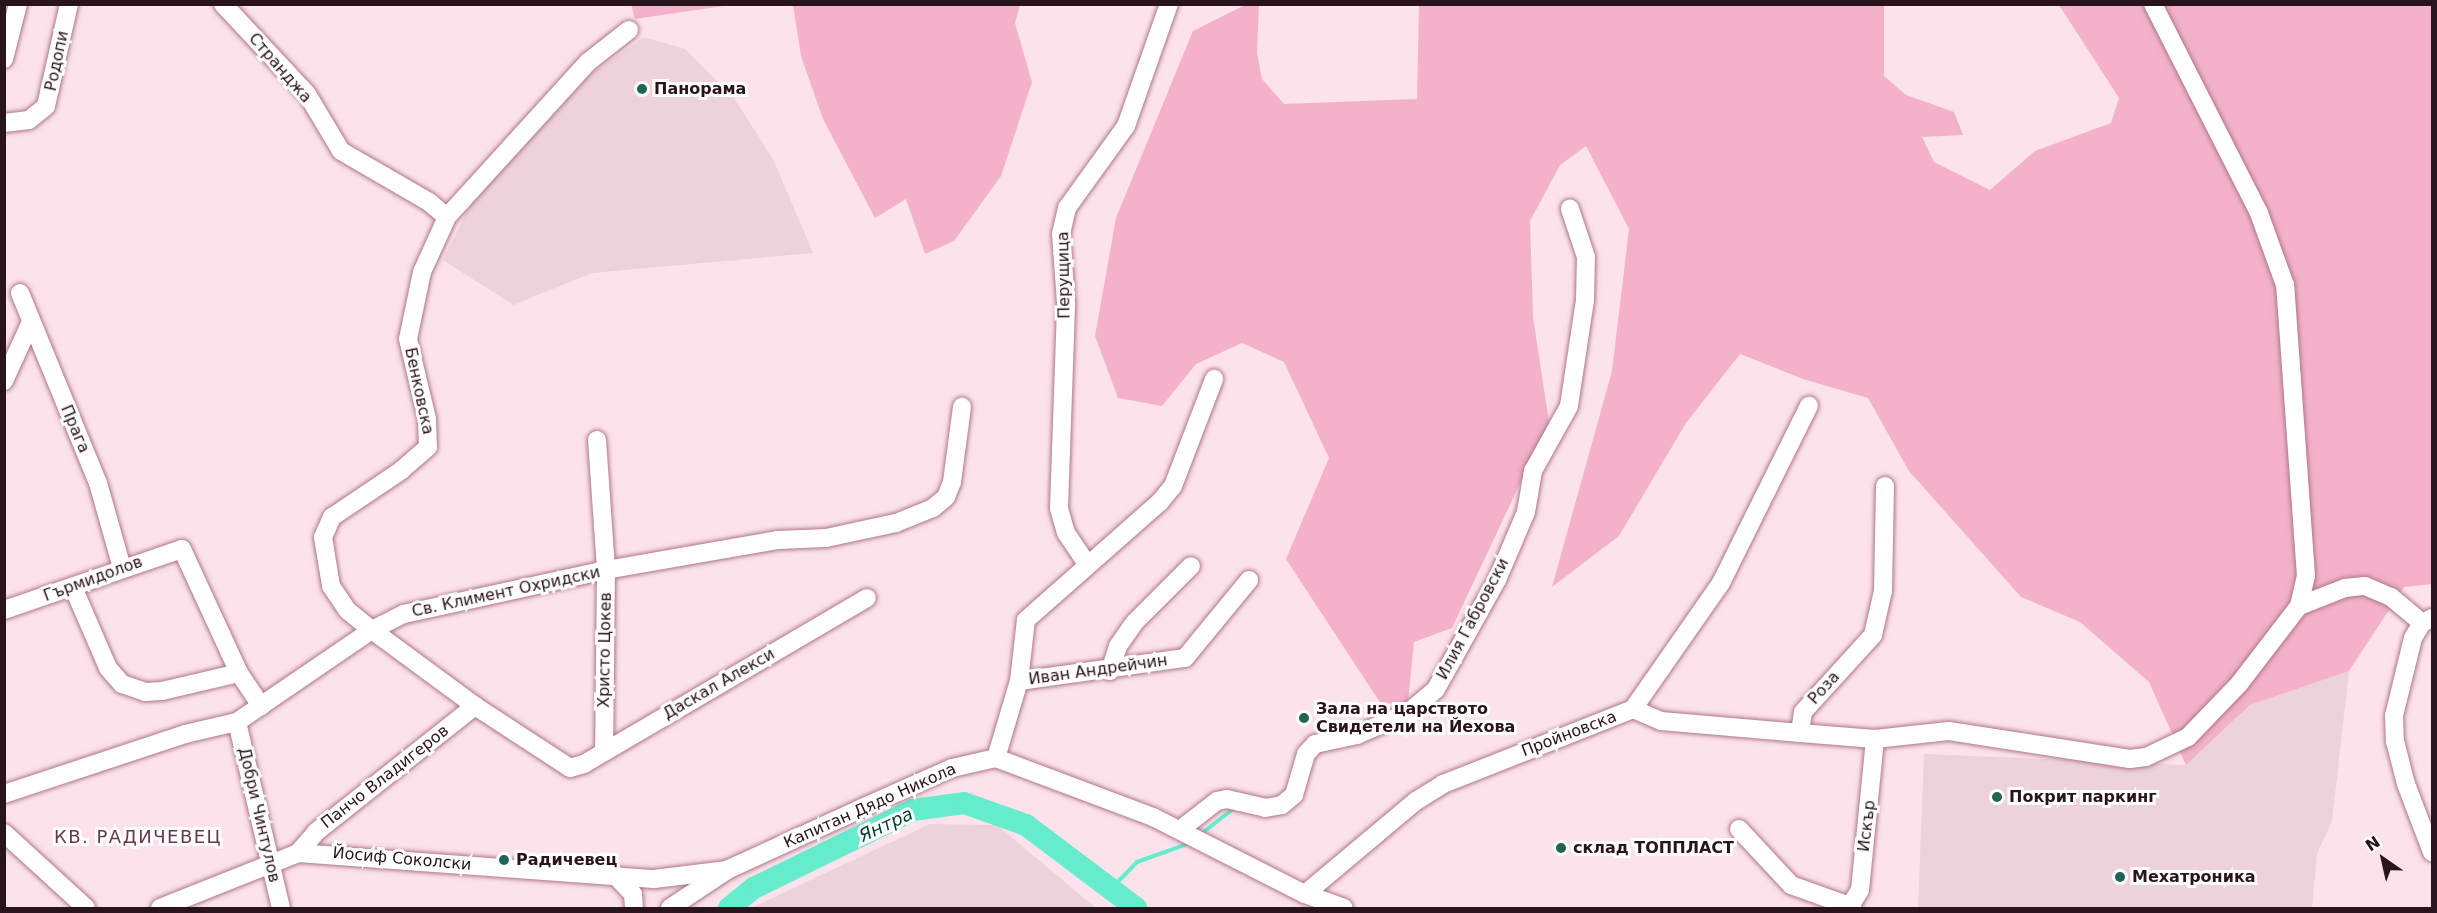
<!DOCTYPE html>
<meta charset="utf-8">
<style>
body{margin:0}
#map{position:relative;width:2437px;height:913px;overflow:hidden;background:#fce2eb;font-family:"DejaVu Sans",sans-serif}
div>[style]{position:absolute}
.built>*{inset:0;background:#eed2db}
.green>*{inset:0;background:#f3b1ca}
.stream>*{height:4px;margin:-2px;padding:0 2px;transform-origin:2px;border-radius:2px;background:#66eccc}
.river>*{height:22px;margin:-11px;padding:0 11px;transform-origin:11px;border-radius:11px;background:#66eccc}
.roads{filter:drop-shadow(0 0 2px #ae768b) drop-shadow(0 0 2px #ae768b)}
.minor>*{height:18px;margin:-9px;padding:0 9px;transform-origin:9px;border-radius:9px;background:#fff}
.dots>*{width:16px;height:16px;translate:-50% -50%;box-sizing:border-box;border:3px solid #fff;border-radius:50%}
span{translate:-50% -50%;white-space:nowrap;text-align:center;line-height:1.15;-webkit-text-stroke:6px #fff;paint-order:stroke}
.street-label{font-size:16px;color:#29131c}
.poi-label{font-size:16px;color:#29131c;font-weight:700}
.left{translate:0 -50%;text-align:left}
.water-label{font-size:18px;color:#003e32;font-style:italic}
.neighbourhood-label{font-size:18px;color:#69374b;letter-spacing:1.5px}
.frame{position:absolute;inset:0;border:6px solid #29131c;pointer-events:none}
.north{position:absolute;left:2353px;top:829px;width:60px;height:60px;-webkit-text-stroke:4px #fff;paint-order:stroke;rotate:326deg;font-size:16px;font-weight:700;line-height:24px;text-align:center;color:#29131c}
.north::after{content:'';display:block;margin:auto;width:21px;height:27px;background:#29131c;clip-path:polygon(50% 0,100% 100%,50% 72%,0 100%)}
</style>
<div id="map">
<div class="built">
<i style="clip-path:polygon(644px 37px,685px 49px,734px 98px,773px 159px,813px 253px,592px 273px,513px 305px,443px 260px,470px 205px,591px 74px)"></i>
<i style="clip-path:polygon(2349px 671px,2332px 821px,2317px 854px,2312px 908px,1918px 908px,1924px 754px,2186px 765px,2250px 705px)"></i>
<i style="clip-path:polygon(930px 824px,997px 825px,1096px 908px,751px 908px)"></i>
</div>
<div class="green">
<i style="clip-path:polygon(631px 4px,730px 4px,730px 5px,635px 19px)"></i>
<i style="clip-path:polygon(793px 5px,1020px 5px,1015px 23px,1032px 82px,1001px 176px,954px 241px,925px 254px,906px 199px,875px 218px,823px 119px,801px 56px)"></i>
<i style="clip-path:polygon(1245px 5px,1259px 5px,1257px 53px,1262px 79px,1284px 104px,1417px 99px,1419px 5px,1884px 5px,1884px 76px,1906px 95px,1954px 112px,1963px 135px,1922px 137px,1934px 162px,1990px 190px,2035px 151px,2111px 123px,2119px 98px,2059px 5px,2432px 5px,2432px 584px,2404px 587px,2349px 671px,2250px 705px,2186px 765px,2149px 682px,2080px 622px,2021px 597px,1909px 471px,1868px 398px,1803px 379px,1740px 354px,1686px 423px,1619px 536px,1552px 587px,1612px 371px,1629px 229px,1586px 146px,1560px 165px,1530px 221px,1533px 317px,1549px 422px,1452px 628px,1414px 642px,1408px 702px,1381px 704px,1286px 559px,1329px 458px,1284px 362px,1242px 343px,1196px 364px,1162px 406px,1118px 398px,1095px 336px,1116px 218px,1193px 31px)"></i>
</div>
<div class="stream">
<i style="left:1201px;top:834px;width:41px;rotate:-38deg"></i>
<i style="left:1111px;top:889px;width:37px;rotate:-46deg"></i>
<i style="left:1137px;top:862px;width:56px;rotate:-19.7deg"></i>
</div>
<div class="river">
<i style="left:729px;top:908px;width:32px;rotate:-39deg"></i>
<i style="left:754px;top:888px;width:177px;rotate:-26.1deg"></i>
<i style="left:913px;top:810px;width:51px;rotate:-7.8deg"></i>
<i style="left:964px;top:803px;width:66px;rotate:19.5deg"></i>
<i style="left:1026px;top:825px;width:138px;rotate:37deg"></i>
</div>
<div class="roads">
<div class="minor">
<i style="left:223px;top:4px;width:123px;rotate:47deg"></i>
<i style="left:307px;top:94px;width:66px;rotate:59.2deg"></i>
<i style="left:341px;top:151px;width:102px;rotate:30.1deg"></i>
<i style="left:429px;top:202px;width:23px;rotate:40deg"></i>
<i style="left:629px;top:30px;width:52px;rotate:142deg"></i>
<i style="left:588px;top:62px;width:210px;rotate:132.3deg"></i>
<i style="left:447px;top:217px;width:60px;rotate:114.4deg"></i>
<i style="left:422px;top:272px;width:68px;rotate:101.8deg"></i>
<i style="left:408px;top:339px;width:82px;rotate:76.6deg"></i>
<i style="left:427px;top:419px;width:28px;rotate:88deg"></i>
<i style="left:428px;top:447px;width:35px;rotate:139deg"></i>
<i style="left:402px;top:470px;width:84px;rotate:146.1deg"></i>
<i style="left:332px;top:517px;width:22px;rotate:114deg"></i>
<i style="left:323px;top:537px;width:50px;rotate:80.7deg"></i>
<i style="left:331px;top:586px;width:29px;rotate:56deg"></i>
<i style="left:347px;top:610px;width:32px;rotate:39deg"></i>
<i style="left:372px;top:630px;width:128px;rotate:36.4deg"></i>
<i style="left:475px;top:706px;width:113px;rotate:33.1deg"></i>
<i style="left:570px;top:768px;width:15px;rotate:-16deg"></i>
<i style="left:584px;top:764px;width:328px;rotate:-30.4deg"></i>
<i style="left:4px;top:59px;width:57px;rotate:-75.7deg"></i>
<i style="left:4px;top:123px;width:25px;rotate:-7deg"></i>
<i style="left:29px;top:120px;width:22px;rotate:-39deg"></i>
<i style="left:46px;top:106px;width:105px;rotate:-77.3deg"></i>
<i style="left:20px;top:293px;width:205px;rotate:67.7deg"></i>
<i style="left:98px;top:483px;width:88px;rotate:74.2deg"></i>
<i style="left:4px;top:381px;width:63px;rotate:-65.5deg"></i>
<i style="left:597px;top:440px;width:130px;rotate:86deg"></i>
<i style="left:606px;top:570px;width:181px;rotate:90.6deg"></i>
<i style="left:1087px;top:564px;width:37px;rotate:-124deg"></i>
<i style="left:1066px;top:533px;width:26px;rotate:-106deg"></i>
<i style="left:1059px;top:508px;width:205px;rotate:-88deg"></i>
<i style="left:1066px;top:303px;width:69px;rotate:-94.1deg"></i>
<i style="left:1061px;top:234px;width:27px;rotate:-77deg"></i>
<i style="left:1067px;top:208px;width:101px;rotate:-54.3deg"></i>
<i style="left:1126px;top:126px;width:129px;rotate:-70.6deg"></i>
<i style="left:73px;top:587px;width:88px;rotate:66.6deg"></i>
<i style="left:108px;top:668px;width:21px;rotate:49deg"></i>
<i style="left:122px;top:684px;width:24px;rotate:19deg"></i>
<i style="left:145px;top:692px;width:17px;rotate:-3deg"></i>
<i style="left:162px;top:691px;width:79px;rotate:-13.2deg"></i>
<i style="left:2299px;top:606px;width:49px;rotate:-21.4deg"></i>
<i style="left:2345px;top:588px;width:20px;rotate:-6deg"></i>
<i style="left:2365px;top:586px;width:28px;rotate:23deg"></i>
<i style="left:2391px;top:597px;width:40px;rotate:40deg"></i>
<i style="left:4px;top:610px;width:188px;rotate:-18.9deg"></i>
<i style="left:182px;top:549px;width:136px;rotate:65.3deg"></i>
<i style="left:239px;top:673px;width:40px;rotate:56deg"></i>
<i style="left:2432px;top:618px;width:11px;rotate:153deg"></i>
<i style="left:2422px;top:623px;width:17px;rotate:121deg"></i>
<i style="left:2413px;top:638px;width:80px;rotate:103.7deg"></i>
<i style="left:2394px;top:716px;width:25px;rotate:88deg"></i>
<i style="left:2395px;top:741px;width:44px;rotate:75.7deg"></i>
<i style="left:2406px;top:784px;width:73px;rotate:69.1deg"></i>
<i style="left:1110px;top:671px;width:26px;rotate:-72deg"></i>
<i style="left:1118px;top:646px;width:29px;rotate:-55deg"></i>
<i style="left:1135px;top:622px;width:79px;rotate:-45deg"></i>
<i style="left:1019px;top:681px;width:168px;rotate:-7.9deg"></i>
<i style="left:1185px;top:658px;width:101px;rotate:-50.6deg"></i>
<i style="left:1633px;top:709px;width:30px;rotate:23deg"></i>
<i style="left:1661px;top:721px;width:140px;rotate:4.9deg"></i>
<i style="left:1800px;top:733px;width:21px;rotate:-82deg"></i>
<i style="left:1803px;top:712px;width:104px;rotate:-47.7deg"></i>
<i style="left:1873px;top:635px;width:45px;rotate:-77.2deg"></i>
<i style="left:1883px;top:591px;width:105px;rotate:-88.9deg"></i>
<i style="left:237px;top:722px;width:191px;rotate:76.7deg"></i>
<i style="left:1800px;top:733px;width:75px;rotate:4.6deg"></i>
<i style="left:1875px;top:739px;width:74px;rotate:-6.2deg"></i>
<i style="left:1949px;top:731px;width:183px;rotate:8.8deg"></i>
<i style="left:2130px;top:759px;width:16px;rotate:-7deg"></i>
<i style="left:2146px;top:757px;width:47px;rotate:-25.5deg"></i>
<i style="left:2188px;top:737px;width:74px;rotate:-46.1deg"></i>
<i style="left:2239px;top:684px;width:98px;rotate:-52.4deg"></i>
<i style="left:2299px;top:606px;width:31px;rotate:-77deg"></i>
<i style="left:2306px;top:576px;width:292px;rotate:-94.1deg"></i>
<i style="left:2285px;top:285px;width:77px;rotate:-109.9deg"></i>
<i style="left:2259px;top:213px;width:234px;rotate:-116.9deg"></i>
<i style="left:996px;top:758px;width:80px;rotate:-73.4deg"></i>
<i style="left:1019px;top:681px;width:61px;rotate:-83.5deg"></i>
<i style="left:1026px;top:620px;width:179px;rotate:-41.4deg"></i>
<i style="left:1160px;top:502px;width:21px;rotate:-51deg"></i>
<i style="left:1173px;top:486px;width:115px;rotate:-69deg"></i>
<i style="left:4px;top:794px;width:191px;rotate:-18.3deg"></i>
<i style="left:185px;top:734px;width:53px;rotate:-13deg"></i>
<i style="left:237px;top:722px;width:163px;rotate:-34.3deg"></i>
<i style="left:372px;top:630px;width:36px;rotate:-27deg"></i>
<i style="left:404px;top:614px;width:207px;rotate:-12.3deg"></i>
<i style="left:606px;top:570px;width:175px;rotate:-9.9deg"></i>
<i style="left:778px;top:540px;width:48px;rotate:-2.4deg"></i>
<i style="left:826px;top:538px;width:72px;rotate:-12.1deg"></i>
<i style="left:896px;top:523px;width:40px;rotate:-22deg"></i>
<i style="left:933px;top:508px;width:17px;rotate:-40deg"></i>
<i style="left:946px;top:497px;width:16px;rotate:-68deg"></i>
<i style="left:952px;top:482px;width:76px;rotate:-82.4deg"></i>
<i style="left:1181px;top:829px;width:46px;rotate:-37.9deg"></i>
<i style="left:1217px;top:801px;width:10px;rotate:-11deg"></i>
<i style="left:1227px;top:799px;width:39px;rotate:13deg"></i>
<i style="left:1265px;top:808px;width:17px;rotate:-10deg"></i>
<i style="left:1282px;top:805px;width:16px;rotate:-40deg"></i>
<i style="left:1294px;top:795px;width:43px;rotate:-73.7deg"></i>
<i style="left:1306px;top:754px;width:13px;rotate:-48deg"></i>
<i style="left:1315px;top:744px;width:43px;rotate:-12.1deg"></i>
<i style="left:1357px;top:735px;width:57px;rotate:-23.9deg"></i>
<i style="left:1409px;top:712px;width:35px;rotate:-40deg"></i>
<i style="left:1436px;top:689px;width:125px;rotate:-60.8deg"></i>
<i style="left:1497px;top:580px;width:74px;rotate:-66.9deg"></i>
<i style="left:1526px;top:512px;width:42px;rotate:-80.3deg"></i>
<i style="left:1533px;top:471px;width:74px;rotate:-61deg"></i>
<i style="left:1569px;top:406px;width:107px;rotate:-81.4deg"></i>
<i style="left:1585px;top:300px;width:43px;rotate:-88.7deg"></i>
<i style="left:1586px;top:257px;width:51px;rotate:-108.4deg"></i>
<i style="left:1739px;top:829px;width:76px;rotate:47.1deg"></i>
<i style="left:1791px;top:885px;width:65px;rotate:19.8deg"></i>
<i style="left:4px;top:833px;width:111px;rotate:42.4deg"></i>
<i style="left:298px;top:853px;width:28px;rotate:-49deg"></i>
<i style="left:316px;top:832px;width:203px;rotate:-38.4deg"></i>
<i style="left:616px;top:876px;width:25px;rotate:47deg"></i>
<i style="left:633px;top:894px;width:14px;rotate:86deg"></i>
<i style="left:1305px;top:894px;width:145px;rotate:-40deg"></i>
<i style="left:1416px;top:801px;width:32px;rotate:-32deg"></i>
<i style="left:1443px;top:784px;width:204px;rotate:-21.5deg"></i>
<i style="left:1633px;top:709px;width:154px;rotate:-55.1deg"></i>
<i style="left:1721px;top:583px;width:198px;rotate:-63.6deg"></i>
<i style="left:160px;top:908px;width:149px;rotate:-21.7deg"></i>
<i style="left:298px;top:853px;width:357px;rotate:4.2deg"></i>
<i style="left:654px;top:879px;width:74px;rotate:-7deg"></i>
<i style="left:670px;top:908px;width:71px;rotate:-33.5deg"></i>
<i style="left:729px;top:869px;width:146px;rotate:-24.6deg"></i>
<i style="left:862px;top:808px;width:98px;rotate:-24deg"></i>
<i style="left:952px;top:768px;width:45px;rotate:-12.8deg"></i>
<i style="left:996px;top:758px;width:168px;rotate:20.6deg"></i>
<i style="left:1153px;top:817px;width:170px;rotate:26.9deg"></i>
<i style="left:1305px;top:894px;width:41px;rotate:19.7deg"></i>
<i style="left:1849px;top:908px;width:21px;rotate:-59deg"></i>
<i style="left:1860px;top:890px;width:152px;rotate:-84.3deg"></i>
</div>
</div>
<div class="dots">
<i style="left:642px;top:89px;background:#216455"></i>
<i style="left:1304px;top:718px;background:#216455"></i>
<i style="left:1997px;top:797px;background:#216455"></i>
<i style="left:1561px;top:848px;background:#216455"></i>
<i style="left:504px;top:860px;background:#216455"></i>
<i style="left:2120px;top:877px;background:#216455"></i>
</div>
<div class="street-label">
<span style="left:57px;top:61px;rotate:-78deg">Родопи</span>
<span style="left:280px;top:68px;rotate:49deg">Странджа</span>
<span style="left:1064px;top:275px;rotate:-91deg">Перущица</span>
<span style="left:419px;top:391px;rotate:78deg">Бенковска</span>
<span style="left:75px;top:429px;rotate:67deg">Прага</span>
<span style="left:93px;top:579px;rotate:-20deg">Гърмидолов</span>
<span style="left:506px;top:592px;rotate:-12deg">Св. Климент Охридски</span>
<span style="left:1473px;top:619px;rotate:-62deg">Илия Габровски</span>
<span style="left:605px;top:650px;rotate:-89deg">Христо Цокев</span>
<span style="left:1098px;top:670px;rotate:-8deg">Иван Андрейчин</span>
<span style="left:719px;top:684px;rotate:-30deg">Даскал Алекси</span>
<span style="left:1824px;top:688px;rotate:-48deg">Роза</span>
<span style="left:1569px;top:734px;rotate:-21deg">Пройновска</span>
<span style="left:385px;top:777px;rotate:-38deg">Панчо Владигеров</span>
<span style="left:870px;top:806px;rotate:-24deg">Капитан Дядо Никола</span>
<span style="left:259px;top:815px;rotate:77deg">Добри Чинтулов</span>
<span style="left:1867px;top:826px;rotate:-83deg">Искър</span>
<span style="left:402px;top:859px;rotate:5deg">Йосиф Соколски</span>
</div>
<div class="poi-label">
<span class="left" style="left:654px;top:89px">Панорама</span>
<span class="left" style="left:1316px;top:718px">Зала на царството<br>Свидетели на Йехова</span>
<span class="left" style="left:2009px;top:797px">Покрит паркинг</span>
<span class="left" style="left:1573px;top:848px">склад ТОППЛАСТ</span>
<span class="left" style="left:516px;top:860px">Радичевец</span>
<span class="left" style="left:2132px;top:877px">Мехатроника</span>
</div>
<div class="water-label">
<span style="left:886px;top:825px;rotate:-25deg">Янтра</span>
</div>
<div class="neighbourhood-label">
<span style="left:138px;top:837px">КВ. РАДИЧЕВЕЦ</span>
</div>
<div class="frame"></div>
<div class="north">N</div>
</div>
